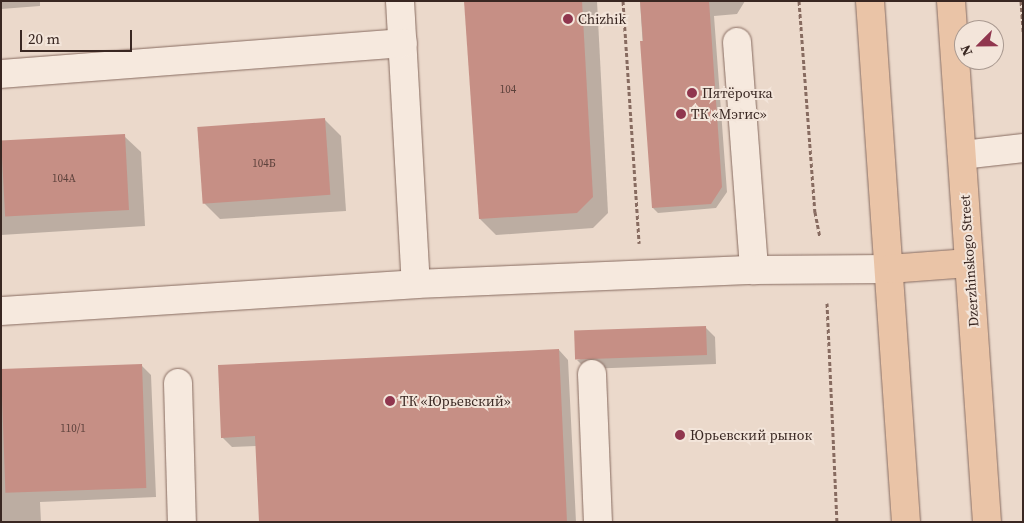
<!DOCTYPE html>
<meta charset="utf-8">
<style>
body{margin:0}
#map{position:relative;width:1024px;height:523px;overflow:hidden;background:#ebd9cb;font-family:"Source Serif 4",serif}
div>[style]{position:absolute}
.shadow>*{inset:0;background:#0003}
.building>*{inset:0;background:#c68f85;transform-origin:0 0}
.path>*{height:3px;margin-top:-1.5px;transform-origin:0;background:repeating-linear-gradient(90deg,#876b60 0 4px,transparent 0 6.5px)}
.roads{filter:drop-shadow(0 0 1px #876b60) drop-shadow(0 0 1px #876b60)}
.minor>*{height:28px;margin:-14px;padding:0 14px;transform-origin:14px;border-radius:14px;background:#f6e9de}
.major>*{height:28px;margin:-14px;padding:0 14px;transform-origin:14px;border-radius:14px;background:#eac4a7}
.dots>*{width:14px;height:14px;translate:-50% -50%;box-sizing:border-box;border:2px solid #f3e5da;border-radius:50%}
span{translate:-50% -50%;white-space:nowrap;text-align:center;line-height:1.15;-webkit-text-stroke:4px #f3e5da;paint-order:stroke}
.number-label{font-size:11px;color:#5c413b}
.number-label span{-webkit-text-stroke-width:0}
.poi-label{font-size:14px;color:#392722}
.left{translate:0 -50%;text-align:left}
.street-label{font-size:14px;color:#392722}
.frame{position:absolute;inset:0;border:2px solid #392722;pointer-events:none}
.north{position:absolute;left:954px;top:20px;width:50px;height:50px;box-sizing:border-box;background:#f3e5da;border:1px solid #a99990;border-radius:50%;rotate:247deg;font-size:14px;font-weight:700;line-height:20px;text-align:center;color:#392722}
.north::after{content:'';display:block;margin:auto;width:18px;height:22px;background:#90364e;clip-path:polygon(50% 0,100% 100%,50% 72%,0 100%)}
.scale{position:absolute;left:20px;top:30px;width:112px;height:22px;box-sizing:border-box;border:2px solid #392722;border-top:0;padding-left:6px;font-size:15px;line-height:18px;white-space:nowrap;color:#392722;-webkit-text-stroke:4px #f3e5da;paint-order:stroke}
</style>
<div id="map">
<div class="shadow">
<i style="clip-path:polygon(1px 1px,40px 1px,40px 6px,1px 9px)"></i>
<i style="clip-path:polygon(465px 1px,597px 1px,608px 213px,593px 228px,496px 235px,480px 219px)"></i>
<i style="clip-path:polygon(640px 1px,745px 1px,737px 14px,714px 16px,727px 192px,716px 208px,658px 213px,653px 208px)"></i>
<i style="clip-path:polygon(325px 120px,341px 136px,346px 211px,220px 219px,203px 202px)"></i>
<i style="clip-path:polygon(124px 136px,141px 152px,145px 226px,1px 235px,1px 143px)"></i>
<i style="clip-path:polygon(705px 327px,715px 337px,716px 364px,586px 369px,577px 360px)"></i>
<i style="clip-path:polygon(559px 350px,568px 360px,576px 522px,261px 522px,257px 446px,232px 447px,222px 437px)"></i>
<i style="clip-path:polygon(141px 365px,151px 375px,156px 497px,40px 502px,41px 522px,1px 522px,1px 371px)"></i>
</div>
<div class="building">
<i style="clip-path:polygon(464px 1px,582px 1px,593px 197px,577px 213px,479px 219px)"></i>
<i style="clip-path:polygon(640px 1px,709px 1px,722px 187px,711px 204px,652px 208px,640px 41px,643px 41px)"></i>
<i style="left:325px;top:118px;width:77px;height:128px;rotate:86deg"></i>
<i style="left:125px;top:134px;width:76px;height:124px;rotate:87deg"></i>
<i style="left:706px;top:326px;width:29px;height:132px;rotate:88deg"></i>
<i style="clip-path:polygon(559px 349px,567px 522px,259px 522px,255px 436px,221px 438px,218px 365px)"></i>
<i style="left:142px;top:364px;width:124px;height:141px;rotate:88deg"></i>
</div>
<div class="path">
<i style="left:623px;top:1px;width:243px;rotate:86.2deg"></i>
<i style="left:799px;top:1px;width:212px;rotate:85.7deg"></i>
<i style="left:815px;top:212px;width:25px;rotate:79deg"></i>
<i style="left:1021px;top:1px;width:32px;rotate:86deg"></i>
<i style="left:827px;top:303px;width:219px;rotate:87.4deg"></i>
</div>
<div class="roads">
<div class="minor">
<i style="left:400px;top:1px;width:283px;rotate:86.8deg"></i>
<i style="left:737px;top:42px;width:229px;rotate:85.7deg"></i>
<i style="left:1px;top:74px;width:403px;rotate:-4.4deg"></i>
<i style="left:962px;top:155px;width:61px;rotate:-6.5deg"></i>
<i style="left:1px;top:311px;width:416px;rotate:-3.7deg"></i>
<i style="left:416px;top:284px;width:338px;rotate:-2.4deg"></i>
<i style="left:754px;top:270px;width:135px;rotate:-0.4deg"></i>
<i style="left:592px;top:374px;width:148px;rotate:87.7deg"></i>
<i style="left:178px;top:383px;width:139px;rotate:88.4deg"></i>
</div>
<div class="major">
<i style="left:870px;top:1px;width:522px;rotate:86.05deg"></i>
<i style="left:951px;top:1px;width:522px;rotate:86.05deg"></i>
<i style="left:889px;top:269px;width:80px;rotate:-4.3deg"></i>
</div>
</div>
<div class="dots">
<i style="left:568px;top:19px;background:#90364e"></i>
<i style="left:692px;top:93px;background:#90364e"></i>
<i style="left:681px;top:114px;background:#90364e"></i>
<i style="left:390px;top:401px;background:#90364e"></i>
<i style="left:680px;top:435px;background:#90364e"></i>
</div>
<div class="number-label">
<span style="left:508px;top:90px">104</span>
<span style="left:264px;top:164px">104Б</span>
<span style="left:64px;top:179px">104А</span>
<span style="left:73px;top:429px">110/1</span>
</div>
<div class="poi-label">
<span class="left" style="left:578px;top:19px">Chizhik</span>
<span class="left" style="left:702px;top:93px">Пятёрочка</span>
<span class="left" style="left:691px;top:114px">ТК «Мэгис»</span>
<span class="left" style="left:400px;top:401px">ТК «Юрьевский»</span>
<span class="left" style="left:690px;top:435px">Юрьевский рынок</span>
</div>
<div class="street-label">
<span style="left:969px;top:261px;rotate:-94deg">Dzerzhinskogo Street</span>
</div>
<div class="frame"></div>
<div class="north">N</div>
<div class="scale">20 m</div>
</div>
